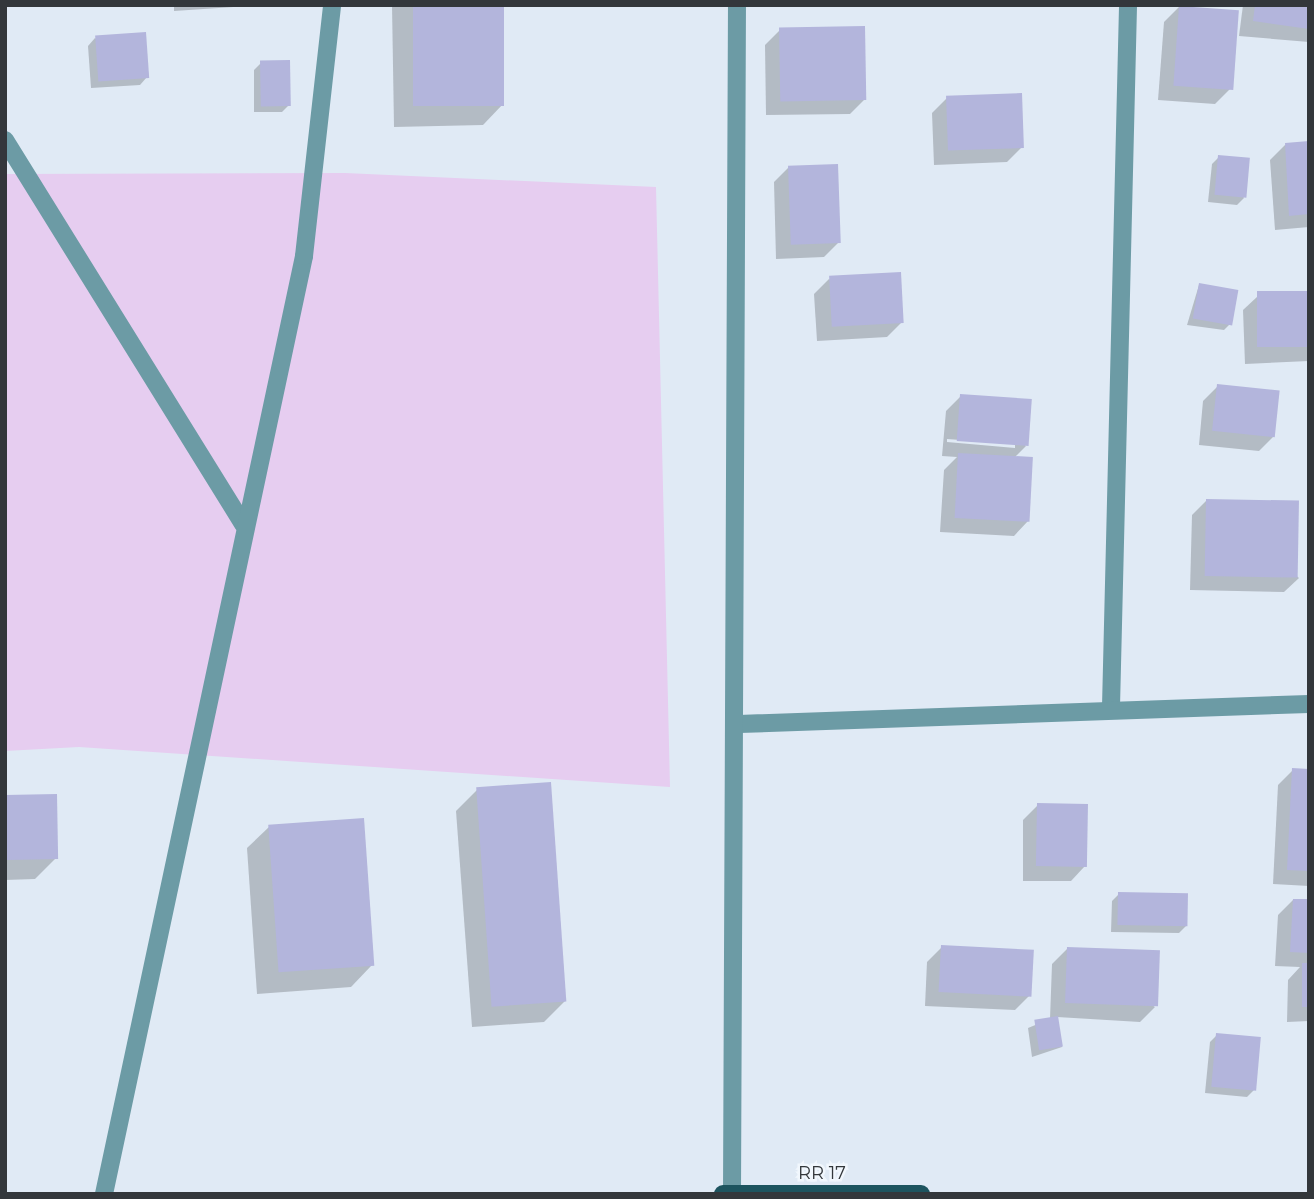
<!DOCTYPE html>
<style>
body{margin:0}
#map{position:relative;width:1314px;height:1199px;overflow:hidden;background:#e0eaf5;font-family:Montserrat,sans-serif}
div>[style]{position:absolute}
.green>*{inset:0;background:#e6cdf0}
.shadow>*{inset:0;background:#0003}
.building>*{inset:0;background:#b3b5dc;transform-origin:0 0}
.minor>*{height:18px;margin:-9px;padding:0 9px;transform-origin:9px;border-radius:9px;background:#6c9ba5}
.major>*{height:18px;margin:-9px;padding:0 9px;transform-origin:9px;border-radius:9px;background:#1d545f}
span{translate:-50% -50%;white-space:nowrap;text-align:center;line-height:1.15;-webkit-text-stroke:5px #f1f7fd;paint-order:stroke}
.street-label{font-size:18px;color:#33373b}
.frame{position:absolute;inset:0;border:7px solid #33373b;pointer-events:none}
</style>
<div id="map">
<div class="green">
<i style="clip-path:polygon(345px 173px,656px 187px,670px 787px,79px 747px,5px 751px,5px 174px)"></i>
</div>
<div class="shadow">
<i style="clip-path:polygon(174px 5px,263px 5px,174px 11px)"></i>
<i style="clip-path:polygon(392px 5px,503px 5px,504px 103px,483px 125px,394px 127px)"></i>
<i style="clip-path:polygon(1243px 5px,1309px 5px,1309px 42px,1239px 36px)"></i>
<i style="clip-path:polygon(1179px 7px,1230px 89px,1215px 104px,1158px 100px,1164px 22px)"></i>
<i style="clip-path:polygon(780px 30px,865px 99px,850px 114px,766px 115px,765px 45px)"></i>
<i style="clip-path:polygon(95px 38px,147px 77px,140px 85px,91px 88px,88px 46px)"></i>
<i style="clip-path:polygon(261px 63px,289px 105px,282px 112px,254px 112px,254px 70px)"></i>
<i style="clip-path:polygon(947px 98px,1022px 147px,1007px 162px,934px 165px,932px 113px)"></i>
<i style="clip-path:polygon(1309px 143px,1309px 227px,1275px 230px,1270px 160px,1285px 145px)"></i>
<i style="clip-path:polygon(1219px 157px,1244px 198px,1237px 205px,1208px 202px,1212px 164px)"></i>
<i style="clip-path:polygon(789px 167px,839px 242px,824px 257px,776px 259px,774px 182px)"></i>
<i style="clip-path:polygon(829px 279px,902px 322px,887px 337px,817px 341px,814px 294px)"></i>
<i style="clip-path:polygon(1199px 285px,1231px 323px,1224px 330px,1187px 325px)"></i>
<i style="clip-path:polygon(1309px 293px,1309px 361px,1245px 364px,1243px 310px,1258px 296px)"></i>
<i style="clip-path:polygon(1218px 386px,1274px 436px,1259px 451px,1199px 445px,1203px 401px)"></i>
<i style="clip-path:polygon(evenodd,961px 396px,1026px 446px,1014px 458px,1028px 521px,1014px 536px,940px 532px,944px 470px,957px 457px,942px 456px,946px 411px,961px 396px,947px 439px,1015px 444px,1015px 448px,947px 442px,947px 439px)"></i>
<i style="clip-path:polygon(1206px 501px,1299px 578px,1284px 592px,1190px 590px,1192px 515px)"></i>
<i style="clip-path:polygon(1293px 770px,1309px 771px,1309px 886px,1273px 884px,1278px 785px)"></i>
<i style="clip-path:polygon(477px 790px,566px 1000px,544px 1022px,472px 1027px,456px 811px)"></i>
<i style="clip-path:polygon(5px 797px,56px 858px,35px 879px,5px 880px)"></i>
<i style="clip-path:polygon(1038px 805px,1085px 866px,1071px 881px,1023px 881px,1023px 820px)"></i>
<i style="clip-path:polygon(269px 827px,372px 965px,351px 987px,257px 994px,247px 848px)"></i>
<i style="clip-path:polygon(1119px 894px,1186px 926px,1179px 933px,1111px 932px,1112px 901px)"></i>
<i style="clip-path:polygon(1293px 900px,1309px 901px,1309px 1021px,1287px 1022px,1288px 980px,1300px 967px,1275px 966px,1278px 915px)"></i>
<i style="clip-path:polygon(942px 947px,1030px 995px,1015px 1010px,925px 1006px,927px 962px)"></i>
<i style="clip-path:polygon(1067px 949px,1155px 1007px,1140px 1022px,1057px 1017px,1062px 1047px,1032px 1057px,1028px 1028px,1050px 1019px,1052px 964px)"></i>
<i style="clip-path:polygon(1217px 1035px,1254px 1090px,1247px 1097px,1205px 1093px,1210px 1042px)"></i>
</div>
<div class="building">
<i style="left:413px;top:5px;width:91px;height:101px"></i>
<i style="clip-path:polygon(1255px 5px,1309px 5px,1309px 29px,1253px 21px)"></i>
<i style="left:1179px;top:6px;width:60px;height:80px;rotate:4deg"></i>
<i style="left:865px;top:26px;width:74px;height:86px;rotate:89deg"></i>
<i style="left:146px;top:32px;width:46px;height:51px;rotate:86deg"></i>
<i style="left:290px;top:60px;width:46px;height:30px;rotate:89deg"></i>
<i style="left:1022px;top:93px;width:55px;height:76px;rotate:88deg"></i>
<i style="clip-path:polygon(1309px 141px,1309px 214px,1289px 216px,1285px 143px)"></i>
<i style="left:1218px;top:155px;width:32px;height:40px;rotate:5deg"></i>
<i style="left:838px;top:164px;width:79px;height:50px;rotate:88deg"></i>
<i style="left:901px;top:272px;width:51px;height:72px;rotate:87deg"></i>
<i style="left:1199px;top:283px;width:40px;height:36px;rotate:10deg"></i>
<i style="left:1309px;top:291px;width:56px;height:52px;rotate:90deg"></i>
<i style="left:1217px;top:384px;width:63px;height:47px;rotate:6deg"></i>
<i style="left:960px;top:394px;width:72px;height:47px;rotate:4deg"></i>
<i style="left:958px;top:453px;width:75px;height:65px;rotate:3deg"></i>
<i style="left:1206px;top:499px;width:93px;height:77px;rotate:1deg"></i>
<i style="clip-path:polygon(1292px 768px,1309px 769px,1309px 871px,1287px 870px)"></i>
<i style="left:551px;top:782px;width:220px;height:75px;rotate:86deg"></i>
<i style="left:57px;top:794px;width:65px;height:52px;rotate:89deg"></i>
<i style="left:1037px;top:803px;width:51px;height:63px;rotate:1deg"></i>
<i style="left:364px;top:818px;width:148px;height:96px;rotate:86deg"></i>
<i style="left:1118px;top:892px;width:70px;height:33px;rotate:1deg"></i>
<i style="clip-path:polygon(1293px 899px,1309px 899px,1309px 953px,1290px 952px)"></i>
<i style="left:941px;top:945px;width:93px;height:47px;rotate:3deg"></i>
<i style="left:1067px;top:947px;width:93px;height:56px;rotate:2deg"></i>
<i style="left:1302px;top:963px;width:7px;height:44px"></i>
<i style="left:1058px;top:1016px;width:31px;height:24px;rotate:81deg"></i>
<i style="left:1216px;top:1033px;width:45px;height:54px;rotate:5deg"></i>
</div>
<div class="minor">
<i style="left:5px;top:140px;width:452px;rotate:58.2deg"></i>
<i style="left:1111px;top:707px;width:702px;rotate:-88.61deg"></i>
<i style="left:739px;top:724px;width:570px;rotate:-2.01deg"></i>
<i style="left:104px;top:1194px;width:959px;rotate:-77.96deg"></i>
<i style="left:304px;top:256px;width:253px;rotate:-83.6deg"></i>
<i style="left:732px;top:1194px;width:1189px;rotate:-89.76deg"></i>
</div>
<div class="major">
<i style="left:723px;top:1194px;width:198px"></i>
</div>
<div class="street-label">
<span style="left:822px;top:1173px">RR 17</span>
</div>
<div class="frame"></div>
</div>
